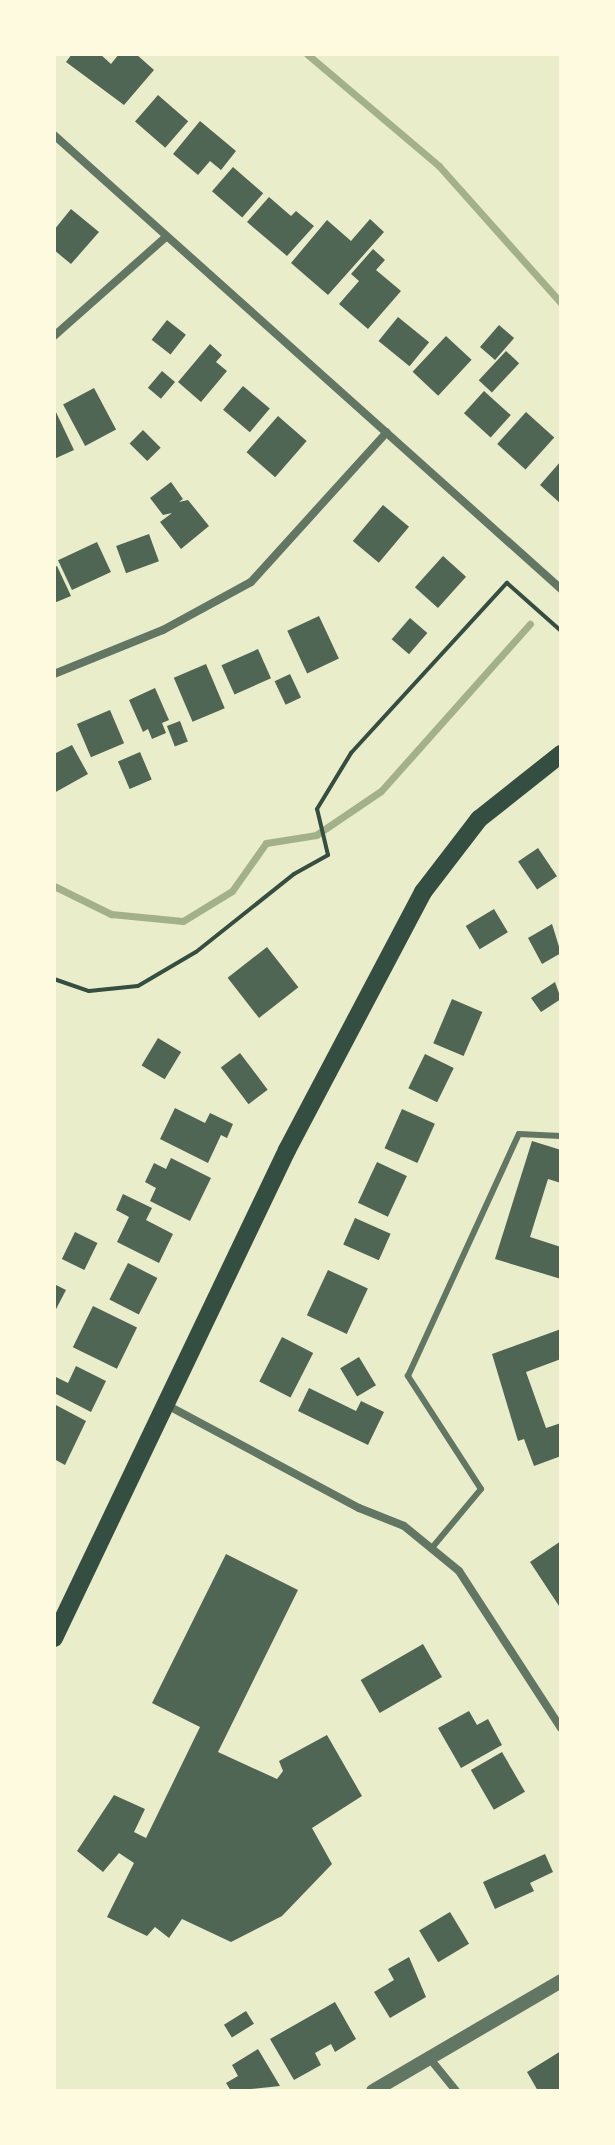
<!DOCTYPE html>
<style>
body{margin:0}
#map{position:relative;width:615px;height:2145px;overflow:hidden;background:#e9edc9;font-family:"Exo 2",sans-serif}
div>[style]{position:absolute}
.stream>*{height:7px;margin:-3.5px;padding:0 3.5px;transform-origin:3.5px;border-radius:3.5px;background:#a3b18a}
.building>*{inset:0;background:#4f6655;transform-origin:0 0}
.path>*{height:4px;margin:-2px;padding:0 2px;transform-origin:2px;border-radius:2px;background:#344e41}
.service>*{height:6px;margin:-3px;padding:0 3px;transform-origin:3px;border-radius:3px;background:#617663}
.minor>*{height:8px;margin:-4px;padding:0 4px;transform-origin:4px;border-radius:4px;background:#617663}
.tertiary>*{height:14px;margin:-7px;padding:0 7px;transform-origin:7px;border-radius:7px;background:#617663}
.primary>*{height:18px;margin:-9px;padding:0 9px;transform-origin:9px;border-radius:9px;background:#344e41}
span{translate:-50% -50%;white-space:nowrap;text-align:center;line-height:1.15;-webkit-text-stroke:6px #fefae0;paint-order:stroke}
.frame{position:absolute;inset:0;border:56px solid #fefae0;pointer-events:none}
</style>
<div id="map">
<div class="stream">
<i style="left:307px;top:54px;width:173px;rotate:40.3deg"></i>
<i style="left:439px;top:166px;width:183px;rotate:48.3deg"></i>
<i style="left:54px;top:886px;width:64px;rotate:26.2deg"></i>
<i style="left:111px;top:914px;width:72px;rotate:5.6deg"></i>
<i style="left:183px;top:921px;width:57px;rotate:-31.5deg"></i>
<i style="left:232px;top:891px;width:59px;rotate:-54.7deg"></i>
<i style="left:266px;top:843px;width:51px;rotate:-9.1deg"></i>
<i style="left:316px;top:835px;width:78px;rotate:-34.1deg"></i>
<i style="left:381px;top:791px;width:224px;rotate:-48.3deg"></i>
</div>
<div class="building">
<i style="clip-path:polygon(72px 54px,100px 54px,111px 64px,119px 54px,136px 54px,154px 70px,124px 105px,66px 62px)"></i>
<i style="left:158px;top:95px;width:40px;height:35px;rotate:41deg"></i>
<i style="clip-path:polygon(200px 121px,236px 151px,221px 170px,210px 161px,198px 175px,173px 154px)"></i>
<i style="left:233px;top:167px;width:40px;height:32px;rotate:41deg"></i>
<i style="clip-path:polygon(269px 197px,291px 216px,296px 211px,314px 226px,287px 256px,247px 222px)"></i>
<i style="clip-path:polygon(71px 209px,99px 232px,71px 264px,54px 250px,54px 230px)"></i>
<i style="clip-path:polygon(370px 219px,384px 232px,328px 295px,291px 263px,327px 220px,351px 241px)"></i>
<i style="clip-path:polygon(373px 249px,385px 260px,376px 270px,401px 291px,368px 329px,339px 304px,359px 281px,351px 274px)"></i>
<i style="left:398px;top:317px;width:40px;height:31px;rotate:39deg"></i>
<i style="left:167px;top:320px;width:24px;height:25px;rotate:38deg"></i>
<i style="left:499px;top:325px;width:20px;height:29px;rotate:41deg"></i>
<i style="left:446px;top:336px;width:35px;height:49px;rotate:43deg"></i>
<i style="clip-path:polygon(210px 344px,222px 355px,216px 362px,227px 371px,201px 402px,178px 382px)"></i>
<i style="left:506px;top:351px;width:18px;height:40px;rotate:43deg"></i>
<i style="left:162px;top:371px;width:17px;height:22px;rotate:40deg"></i>
<i style="left:243px;top:386px;width:35px;height:31px;rotate:40deg"></i>
<i style="left:94px;top:388px;width:47px;height:35px;rotate:62deg"></i>
<i style="left:484px;top:391px;width:36px;height:30px;rotate:42deg"></i>
<i style="clip-path:polygon(54px 408px,74px 450px,54px 459px)"></i>
<i style="left:526px;top:412px;width:38px;height:43px;rotate:42deg"></i>
<i style="left:278px;top:416px;width:38px;height:48px;rotate:41deg"></i>
<i style="left:143px;top:430px;width:25px;height:19px;rotate:45deg"></i>
<i style="clip-path:polygon(561px 461px,561px 504px,540px 485px)"></i>
<i style="clip-path:polygon(171px 482px,183px 499px,179px 502px,188px 500px,209px 526px,181px 549px,160px 522px,172px 513px,163px 515px,150px 498px)"></i>
<i style="left:383px;top:505px;width:34px;height:47px;rotate:40deg"></i>
<i style="left:149px;top:534px;width:29px;height:35px;rotate:70deg"></i>
<i style="left:97px;top:542px;width:33px;height:43px;rotate:65deg"></i>
<i style="left:443px;top:556px;width:31px;height:42px;rotate:42deg"></i>
<i style="clip-path:polygon(57px 566px,71px 596px,54px 603px,54px 567px)"></i>
<i style="left:319px;top:616px;width:47px;height:35px;rotate:65deg"></i>
<i style="left:410px;top:618px;width:23px;height:28px;rotate:41deg"></i>
<i style="left:258px;top:649px;width:32px;height:40px;rotate:66deg"></i>
<i style="left:206px;top:664px;width:48px;height:35px;rotate:67deg"></i>
<i style="left:290px;top:674px;width:26px;height:17px;rotate:65deg"></i>
<i style="clip-path:polygon(155px 688px,169px 720px,162px 723px,166px 733px,152px 739px,148px 729px,143px 732px,129px 700px)"></i>
<i style="left:110px;top:710px;width:36px;height:36px;rotate:67deg"></i>
<i style="left:180px;top:721px;width:22px;height:14px;rotate:69deg"></i>
<i style="clip-path:polygon(72px 745px,88px 774px,54px 793px,54px 754px)"></i>
<i style="left:140px;top:752px;width:30px;height:24px;rotate:67deg"></i>
<i style="left:538px;top:848px;width:34px;height:24px;rotate:56deg"></i>
<i style="left:494px;top:909px;width:27px;height:33px;rotate:59deg"></i>
<i style="clip-path:polygon(552px 924px,561px 953px,542px 964px,528px 938px)"></i>
<i style="left:267px;top:947px;width:51px;height:50px;rotate:52deg"></i>
<i style="clip-path:polygon(555px 982px,561px 999px,541px 1012px,531px 998px)"></i>
<i style="left:452px;top:999px;width:33px;height:48px;rotate:23deg"></i>
<i style="left:158px;top:1038px;width:27px;height:32px;rotate:31deg"></i>
<i style="left:240px;top:1053px;width:46px;height:24px;rotate:53deg"></i>
<i style="left:425px;top:1054px;width:32px;height:38px;rotate:26deg"></i>
<i style="clip-path:polygon(175px 1108px,205px 1123px,210px 1113px,233px 1124px,227px 1138px,221px 1135px,208px 1163px,160px 1139px)"></i>
<i style="left:402px;top:1109px;width:36px;height:43px;rotate:24deg"></i>
<i style="clip-path:polygon(532px 1141px,561px 1150px,561px 1183px,548px 1179px,530px 1237px,561px 1247px,561px 1279px,495px 1259px)"></i>
<i style="clip-path:polygon(171px 1158px,211px 1178px,190px 1221px,150px 1201px,156px 1188px,145px 1182px,154px 1163px,166px 1169px)"></i>
<i style="left:377px;top:1162px;width:33px;height:45px;rotate:25deg"></i>
<i style="clip-path:polygon(123px 1194px,152px 1208px,146px 1220px,173px 1234px,159px 1263px,117px 1242px,129px 1217px,116px 1210px)"></i>
<i style="left:355px;top:1218px;width:39px;height:29px;rotate:24deg"></i>
<i style="left:75px;top:1232px;width:25px;height:30px;rotate:26deg"></i>
<i style="left:128px;top:1263px;width:33px;height:41px;rotate:27deg"></i>
<i style="left:328px;top:1270px;width:44px;height:50px;rotate:25deg"></i>
<i style="clip-path:polygon(54px 1284px,66px 1290px,54px 1313px)"></i>
<i style="left:93px;top:1306px;width:49px;height:46px;rotate:26deg"></i>
<i style="clip-path:polygon(561px 1329px,561px 1359px,526px 1372px,546px 1428px,561px 1423px,561px 1456px,534px 1466px,524px 1439px,518px 1441px,492px 1354px)"></i>
<i style="left:282px;top:1337px;width:35px;height:50px;rotate:27deg"></i>
<i style="left:359px;top:1357px;width:33px;height:22px;rotate:59deg"></i>
<i style="clip-path:polygon(76px 1366px,106px 1381px,91px 1412px,54px 1393px,54px 1376px,68px 1383px)"></i>
<i style="clip-path:polygon(309px 1388px,356px 1411px,361px 1401px,384px 1412px,368px 1445px,298px 1411px)"></i>
<i style="clip-path:polygon(54px 1404px,86px 1421px,65px 1465px,54px 1459px)"></i>
<i style="clip-path:polygon(561px 1541px,561px 1609px,530px 1562px)"></i>
<i style="clip-path:polygon(226px 1554px,298px 1590px,218px 1752px,277px 1779px,283px 1771px,279px 1761px,327px 1735px,362px 1796px,312px 1828px,332px 1864px,282px 1916px,231px 1942px,182px 1919px,169px 1938px,155px 1927px,147px 1936px,107px 1917px,134px 1863px,119px 1853px,103px 1872px,77px 1851px,114px 1795px,145px 1809px,134px 1832px,146px 1838px,200px 1727px,152px 1703px)"></i>
<i style="left:423px;top:1644px;width:38px;height:72px;rotate:60deg"></i>
<i style="clip-path:polygon(469px 1711px,477px 1725px,488px 1719px,502px 1745px,461px 1768px,438px 1728px)"></i>
<i style="left:502px;top:1752px;width:46px;height:36px;rotate:60deg"></i>
<i style="clip-path:polygon(545px 1854px,553px 1872px,530px 1883px,534px 1891px,495px 1909px,483px 1882px)"></i>
<i style="left:450px;top:1912px;width:37px;height:36px;rotate:59deg"></i>
<i style="clip-path:polygon(409px 1957px,426px 1997px,390px 2018px,374px 1992px,394px 1980px,388px 1969px)"></i>
<i style="clip-path:polygon(335px 2002px,356px 2039px,335px 2052px,331px 2044px,315px 2053px,321px 2065px,294px 2080px,270px 2039px)"></i>
<i style="left:246px;top:2011px;width:15px;height:26px;rotate:58deg"></i>
<i style="clip-path:polygon(258px 2049px,280px 2086px,231px 2091px,226px 2083px,238px 2076px,232px 2065px)"></i>
<i style="clip-path:polygon(561px 2051px,561px 2091px,538px 2091px,527px 2072px)"></i>
</div>
<div class="path">
<i style="left:54px;top:979px;width:37px;rotate:19deg"></i>
<i style="left:89px;top:991px;width:49px;rotate:-5.8deg"></i>
<i style="left:138px;top:986px;width:67px;rotate:-30.4deg"></i>
<i style="left:196px;top:952px;width:125px;rotate:-38.5deg"></i>
<i style="left:294px;top:874px;width:39px;rotate:-29deg"></i>
<i style="left:328px;top:855px;width:47px;rotate:-103.4deg"></i>
<i style="left:317px;top:809px;width:66px;rotate:-58.7deg"></i>
<i style="left:351px;top:753px;width:231px;rotate:-47.5deg"></i>
<i style="left:507px;top:583px;width:72px;rotate:41.6deg"></i>
</div>
<div class="service">
<i style="left:431px;top:1549px;width:78px;rotate:-50.2deg"></i>
<i style="left:481px;top:1489px;width:135px;rotate:-122.9deg"></i>
<i style="left:408px;top:1376px;width:266px;rotate:-65.4deg"></i>
<i style="left:519px;top:1134px;width:42px;rotate:2.7deg"></i>
</div>
<div class="minor">
<i style="left:54px;top:135px;width:681px;rotate:41.84deg"></i>
<i style="left:54px;top:336px;width:149px;rotate:-41.5deg"></i>
<i style="left:54px;top:674px;width:118px;rotate:-22deg"></i>
<i style="left:163px;top:630px;width:100px;rotate:-28.6deg"></i>
<i style="left:251px;top:582px;width:202px;rotate:-47.8deg"></i>
<i style="left:165px;top:1404px;width:220px;rotate:28.2deg"></i>
<i style="left:359px;top:1508px;width:48px;rotate:21.8deg"></i>
<i style="left:404px;top:1526px;width:71px;rotate:39.3deg"></i>
<i style="left:459px;top:1571px;width:187px;rotate:57deg"></i>
<i style="left:431px;top:2060px;width:40px;rotate:51deg"></i>
</div>
<div class="tertiary">
<i style="left:373px;top:2091px;width:218px;rotate:-30.3deg"></i>
</div>
<div class="primary">
<i style="left:54px;top:1638px;width:541px;rotate:-64.48deg"></i>
<i style="left:287px;top:1150px;width:292px;rotate:-62.2deg"></i>
<i style="left:423px;top:892px;width:92px;rotate:-52.5deg"></i>
<i style="left:479px;top:819px;width:105px;rotate:-38.4deg"></i>
</div>
<div class="frame"></div>
</div>
